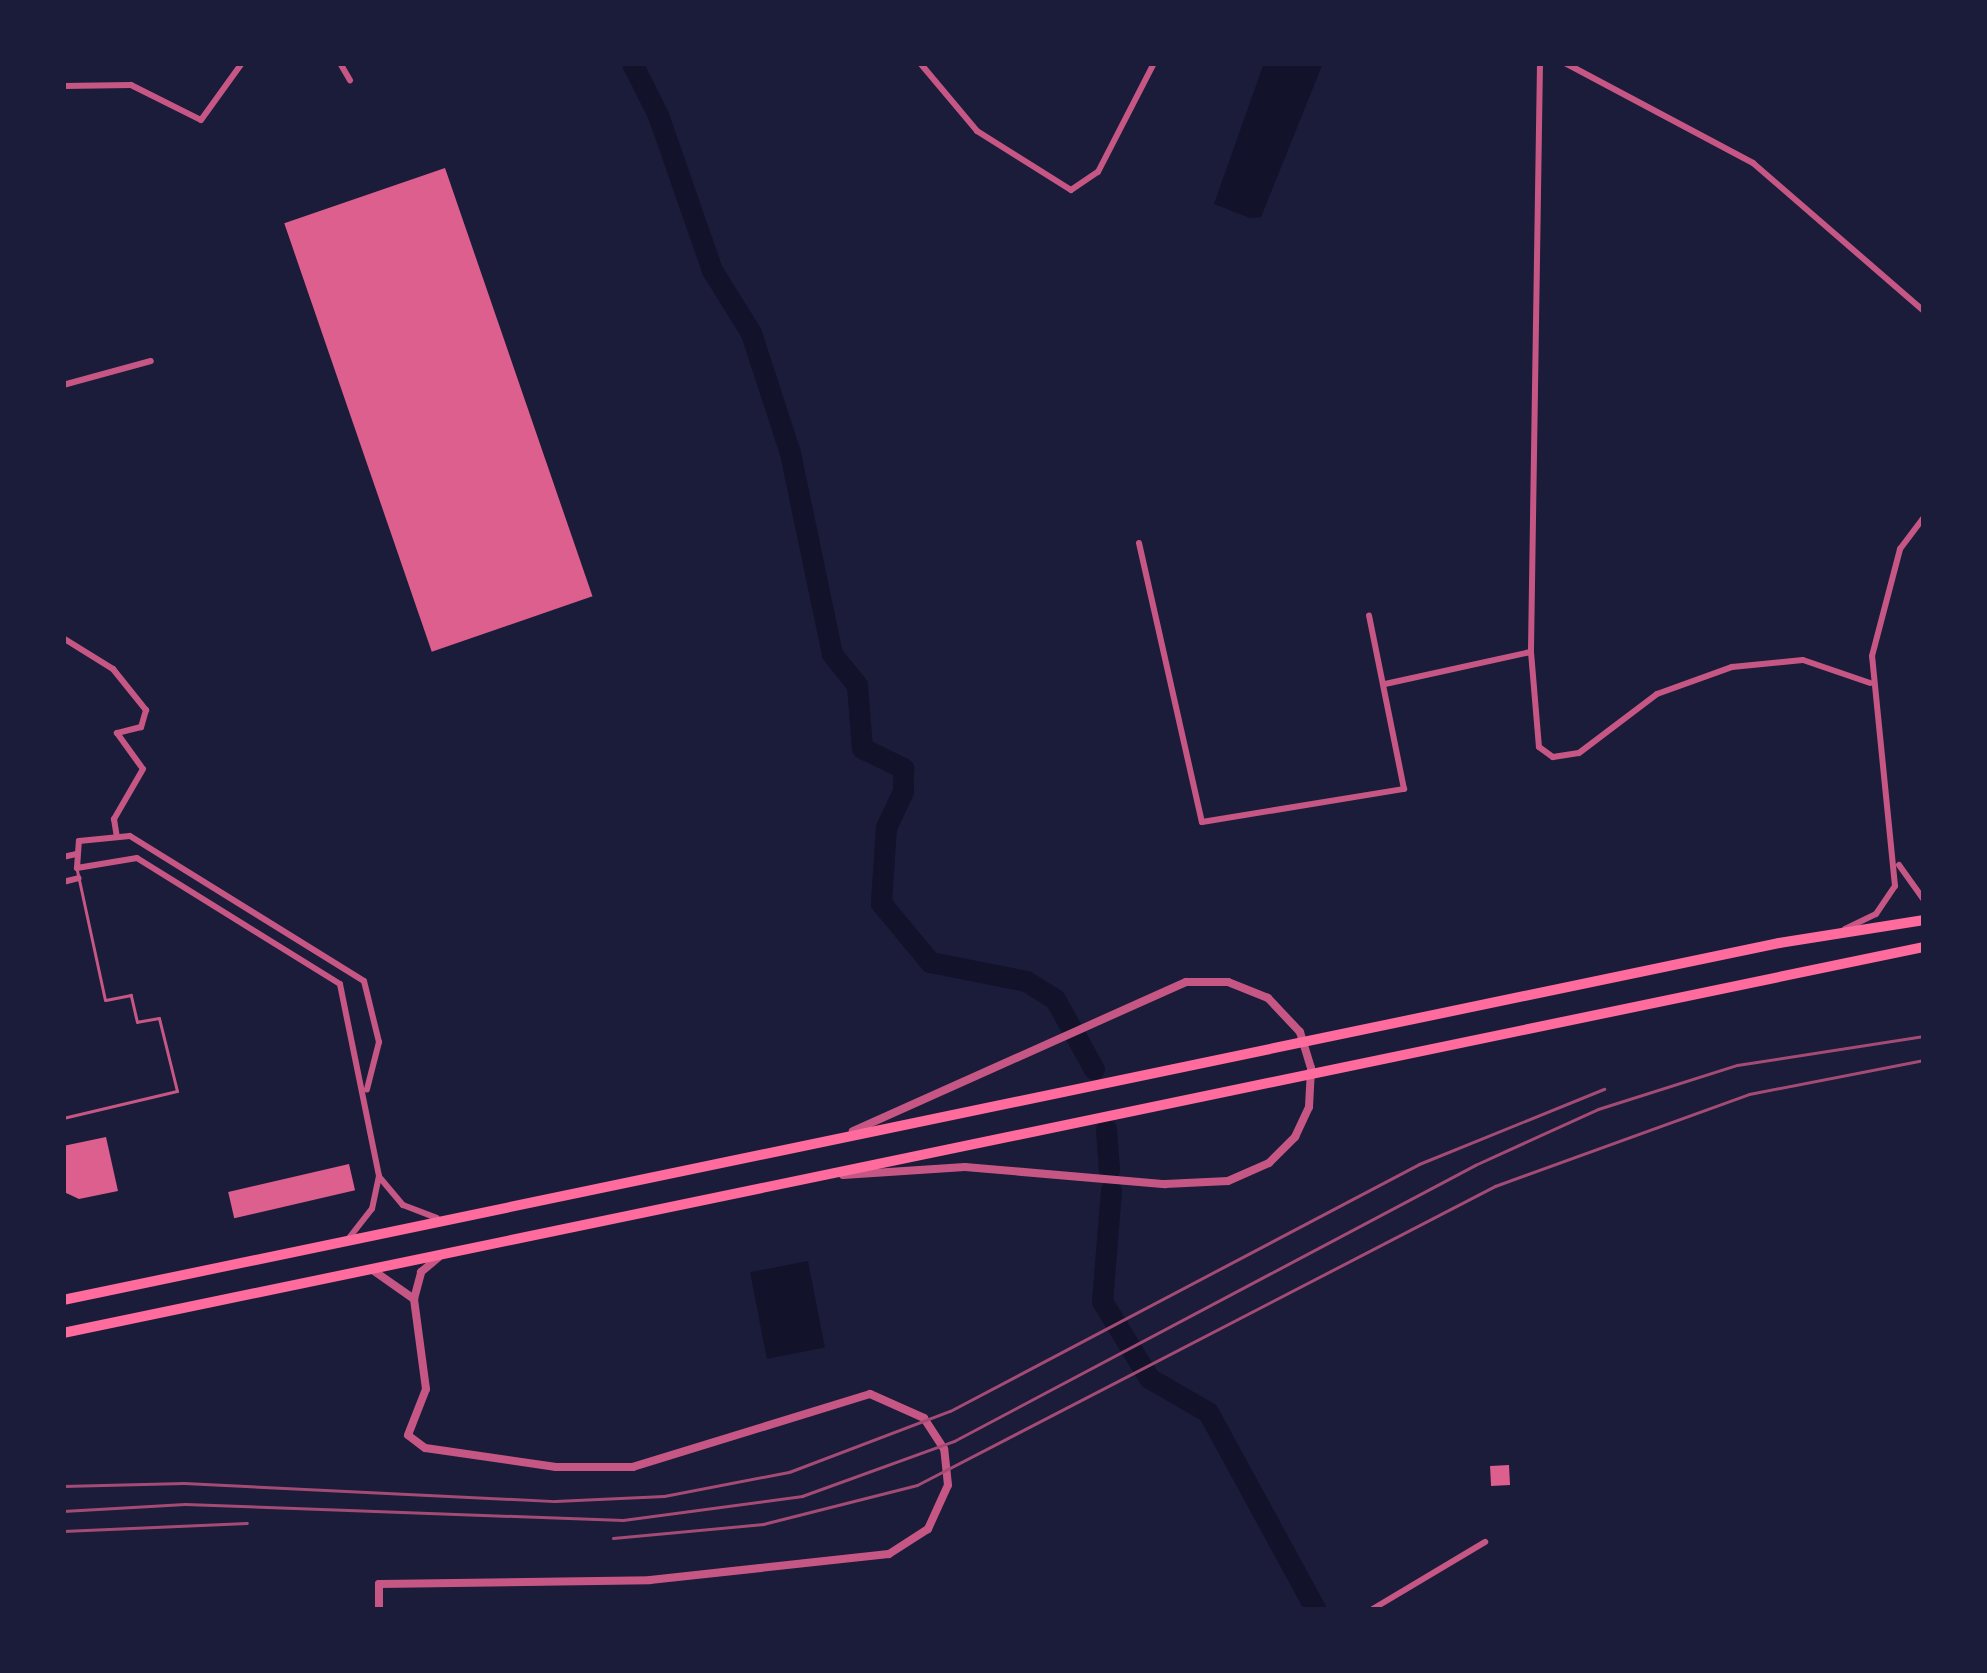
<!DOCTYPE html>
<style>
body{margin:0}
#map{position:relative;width:1987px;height:1673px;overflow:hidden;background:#1b1b3a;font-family:Commissioner,sans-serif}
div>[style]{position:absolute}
.water>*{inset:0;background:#12122b;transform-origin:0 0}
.river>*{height:21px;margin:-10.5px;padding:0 10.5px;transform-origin:10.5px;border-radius:10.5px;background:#12122b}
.building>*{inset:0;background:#dd5f8e;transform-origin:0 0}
.service>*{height:3px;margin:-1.5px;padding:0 1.5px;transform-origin:1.5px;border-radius:1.5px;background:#c65784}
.minor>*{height:6px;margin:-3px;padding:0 3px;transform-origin:3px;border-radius:3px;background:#c65784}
.tertiary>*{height:8px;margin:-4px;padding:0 4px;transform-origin:4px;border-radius:4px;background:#c65784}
.trunk>*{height:10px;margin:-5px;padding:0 5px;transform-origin:5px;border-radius:5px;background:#ff6b9d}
.rail>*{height:3px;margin:-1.5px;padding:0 1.5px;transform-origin:1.5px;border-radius:1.5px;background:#a44b75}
span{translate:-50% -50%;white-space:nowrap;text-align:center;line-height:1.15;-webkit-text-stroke:9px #1b1b3a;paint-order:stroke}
.frame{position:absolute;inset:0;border:66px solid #1b1b3a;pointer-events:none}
</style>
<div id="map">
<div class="water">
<i style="clip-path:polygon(1264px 63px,1323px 63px,1261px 217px,1250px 218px,1214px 204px)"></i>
<i style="left:808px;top:1261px;width:88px;height:59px;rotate:79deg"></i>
</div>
<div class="river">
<i style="left:632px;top:63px;width:58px;rotate:63.4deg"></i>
<i style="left:658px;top:115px;width:164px;rotate:70.8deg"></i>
<i style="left:712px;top:270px;width:74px;rotate:58.2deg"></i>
<i style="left:751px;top:333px;width:126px;rotate:72deg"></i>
<i style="left:790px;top:453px;width:205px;rotate:78.2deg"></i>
<i style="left:832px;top:654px;width:40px;rotate:51deg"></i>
<i style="left:857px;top:685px;width:63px;rotate:85.5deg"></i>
<i style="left:862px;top:748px;width:46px;rotate:26deg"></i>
<i style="left:903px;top:768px;width:23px;rotate:90deg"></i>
<i style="left:903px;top:791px;width:40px;rotate:115deg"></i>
<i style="left:886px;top:827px;width:76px;rotate:93.8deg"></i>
<i style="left:881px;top:903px;width:77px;rotate:50.3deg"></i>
<i style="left:930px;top:962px;width:98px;rotate:11.2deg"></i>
<i style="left:1026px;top:981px;width:34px;rotate:32deg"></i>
<i style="left:1055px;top:999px;width:80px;rotate:60.9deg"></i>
<i style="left:1106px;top:1129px;width:41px;rotate:85.8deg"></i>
<i style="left:1111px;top:1190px;width:111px;rotate:94.6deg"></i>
<i style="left:1102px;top:1301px;width:90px;rotate:58.6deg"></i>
<i style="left:1149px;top:1378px;width:68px;rotate:30deg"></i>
<i style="left:1208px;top:1412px;width:226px;rotate:61.4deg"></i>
</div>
<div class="building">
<i style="left:445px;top:168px;width:453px;height:170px;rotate:71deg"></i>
<i style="clip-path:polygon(106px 1137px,118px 1191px,79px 1199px,64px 1192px,63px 1146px)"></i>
<i style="left:349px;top:1164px;width:27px;height:124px;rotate:77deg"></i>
<i style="left:1509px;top:1465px;width:20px;height:19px;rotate:87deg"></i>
</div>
<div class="service">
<i style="left:63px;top:1118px;width:117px;rotate:-13.3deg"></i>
<i style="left:177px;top:1091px;width:75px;rotate:-103.9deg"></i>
<i style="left:159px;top:1018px;width:22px;rotate:170deg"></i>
<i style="left:137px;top:1022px;width:28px;rotate:-103deg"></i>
<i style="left:131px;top:995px;width:26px;rotate:169deg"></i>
<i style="left:105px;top:1000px;width:133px;rotate:-102.2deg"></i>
</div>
<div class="minor">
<i style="left:340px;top:63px;width:20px;rotate:60deg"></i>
<i style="left:920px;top:63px;width:89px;rotate:50deg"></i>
<i style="left:977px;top:131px;width:111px;rotate:32.1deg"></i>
<i style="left:1071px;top:190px;width:32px;rotate:-34deg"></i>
<i style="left:1098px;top:172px;width:123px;rotate:-62.8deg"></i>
<i style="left:1540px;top:63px;width:589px;rotate:90.88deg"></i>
<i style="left:1531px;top:652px;width:95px;rotate:85.2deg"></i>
<i style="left:1539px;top:747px;width:17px;rotate:36deg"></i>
<i style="left:1553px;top:757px;width:26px;rotate:-9deg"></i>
<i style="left:1579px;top:753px;width:98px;rotate:-37.1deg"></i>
<i style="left:1657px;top:694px;width:80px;rotate:-19.8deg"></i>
<i style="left:1732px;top:667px;width:71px;rotate:-5.6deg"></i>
<i style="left:1803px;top:660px;width:71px;rotate:18.9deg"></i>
<i style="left:1565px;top:63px;width:213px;rotate:28deg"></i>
<i style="left:1753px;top:163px;width:226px;rotate:40.9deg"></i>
<i style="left:63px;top:86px;width:68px;rotate:-0.8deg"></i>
<i style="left:131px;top:85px;width:78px;rotate:26.6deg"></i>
<i style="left:201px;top:120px;width:70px;rotate:-54.3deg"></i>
<i style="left:63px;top:189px;width:51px;rotate:90deg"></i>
<i style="left:63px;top:385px;width:91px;rotate:-15.3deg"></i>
<i style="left:1139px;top:543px;width:286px;rotate:77.3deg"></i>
<i style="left:1202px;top:822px;width:205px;rotate:-9.3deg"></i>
<i style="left:1404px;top:789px;width:177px;rotate:-101.4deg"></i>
<i style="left:63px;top:638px;width:59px;rotate:31.8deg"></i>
<i style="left:113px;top:669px;width:53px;rotate:51.2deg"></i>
<i style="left:146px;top:710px;width:18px;rotate:106deg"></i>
<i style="left:141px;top:727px;width:25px;rotate:166deg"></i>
<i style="left:117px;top:733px;width:44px;rotate:54.2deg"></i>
<i style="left:143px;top:769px;width:58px;rotate:120.1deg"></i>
<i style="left:114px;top:819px;width:18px;rotate:81deg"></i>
<i style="left:1385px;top:684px;width:149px;rotate:-12.4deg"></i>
<i style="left:63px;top:857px;width:13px;rotate:-13deg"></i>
<i style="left:1899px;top:865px;width:43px;rotate:54.5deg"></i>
<i style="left:63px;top:882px;width:16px;rotate:-14deg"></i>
<i style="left:1845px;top:929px;width:34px;rotate:-26deg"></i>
<i style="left:1876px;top:914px;width:34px;rotate:-56deg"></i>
<i style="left:1895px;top:886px;width:231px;rotate:-95.7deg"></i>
<i style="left:1872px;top:656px;width:111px;rotate:-75.3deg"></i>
<i style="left:1900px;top:549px;width:40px;rotate:-53deg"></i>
<i style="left:381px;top:1179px;width:34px;rotate:50deg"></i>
<i style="left:403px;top:1205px;width:36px;rotate:21deg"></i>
<i style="left:349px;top:1238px;width:37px;rotate:-52deg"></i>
<i style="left:372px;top:1209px;width:34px;rotate:-78deg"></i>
<i style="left:379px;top:1176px;width:196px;rotate:-101.5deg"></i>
<i style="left:340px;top:984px;width:239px;rotate:-148.2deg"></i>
<i style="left:137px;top:858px;width:61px;rotate:170.5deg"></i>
<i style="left:77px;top:868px;width:27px;rotate:-86deg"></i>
<i style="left:79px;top:841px;width:51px;rotate:-5.6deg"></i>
<i style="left:130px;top:836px;width:275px;rotate:31.8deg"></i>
<i style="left:364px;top:981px;width:63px;rotate:76.2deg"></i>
<i style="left:379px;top:1042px;width:49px;rotate:104.3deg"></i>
<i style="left:180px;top:1610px;width:214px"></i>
<i style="left:1371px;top:1610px;width:133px;rotate:-30.8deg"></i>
</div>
<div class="tertiary">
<i style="left:843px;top:1175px;width:122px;rotate:-3.8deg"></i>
<i style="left:965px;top:1167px;width:201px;rotate:4.9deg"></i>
<i style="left:1165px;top:1184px;width:63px;rotate:-2.7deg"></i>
<i style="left:1228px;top:1181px;width:45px;rotate:-23.7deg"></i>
<i style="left:1269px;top:1163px;width:37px;rotate:-45deg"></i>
<i style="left:1295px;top:1137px;width:33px;rotate:-65deg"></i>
<i style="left:1309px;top:1107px;width:39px;rotate:-87deg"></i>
<i style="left:1311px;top:1068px;width:38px;rotate:-107deg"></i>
<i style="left:1300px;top:1032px;width:47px;rotate:-133.3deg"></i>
<i style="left:1268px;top:998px;width:43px;rotate:-158.2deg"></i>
<i style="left:1228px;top:982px;width:42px;rotate:180deg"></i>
<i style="left:1186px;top:982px;width:365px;rotate:155.9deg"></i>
<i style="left:374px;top:1271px;width:49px;rotate:35deg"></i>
<i style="left:379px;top:1610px;width:26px;rotate:-90deg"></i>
<i style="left:379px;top:1584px;width:271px;rotate:-0.8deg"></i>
<i style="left:650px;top:1580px;width:240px;rotate:-6.2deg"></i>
<i style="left:889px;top:1554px;width:46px;rotate:-32.7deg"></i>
<i style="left:928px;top:1529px;width:48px;rotate:-65.6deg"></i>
<i style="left:948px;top:1485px;width:36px;rotate:-96deg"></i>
<i style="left:944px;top:1449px;width:37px;rotate:-123deg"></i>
<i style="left:924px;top:1418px;width:59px;rotate:-156deg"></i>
<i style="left:870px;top:1394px;width:248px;rotate:162.9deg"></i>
<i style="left:633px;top:1467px;width:77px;rotate:180deg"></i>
<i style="left:556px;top:1467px;width:132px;rotate:-171.7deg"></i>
<i style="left:425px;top:1448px;width:21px;rotate:-143deg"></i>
<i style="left:408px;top:1435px;width:49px;rotate:-68.6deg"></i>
<i style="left:426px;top:1389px;width:91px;rotate:-97.6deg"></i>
<i style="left:414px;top:1299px;width:28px;rotate:-75deg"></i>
<i style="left:421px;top:1272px;width:23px;rotate:-40deg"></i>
</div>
<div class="trunk">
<i style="left:63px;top:1300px;width:1753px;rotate:-11.75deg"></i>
<i style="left:1779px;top:943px;width:147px;rotate:-9deg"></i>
<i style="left:63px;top:1333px;width:1901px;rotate:-11.72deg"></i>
</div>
<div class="rail">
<i style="left:63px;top:1486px;width:121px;rotate:-1.4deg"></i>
<i style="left:184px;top:1483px;width:371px;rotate:2.8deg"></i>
<i style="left:555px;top:1501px;width:109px;rotate:-2.6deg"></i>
<i style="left:664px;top:1496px;width:127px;rotate:-10.9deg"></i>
<i style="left:789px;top:1472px;width:172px;rotate:-20.8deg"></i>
<i style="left:950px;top:1411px;width:530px;rotate:-27.77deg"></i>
<i style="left:1419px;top:1164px;width:200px;rotate:-22.1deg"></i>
<i style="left:63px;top:1511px;width:122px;rotate:-3.3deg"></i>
<i style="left:185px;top:1504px;width:438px;rotate:2.1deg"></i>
<i style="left:623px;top:1520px;width:181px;rotate:-7.6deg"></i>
<i style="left:802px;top:1496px;width:162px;rotate:-19.9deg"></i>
<i style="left:954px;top:1441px;width:590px;rotate:-27.91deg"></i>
<i style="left:1475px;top:1165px;width:135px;rotate:-24.5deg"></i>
<i style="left:1598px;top:1109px;width:146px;rotate:-17.6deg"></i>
<i style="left:1737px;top:1065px;width:189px;rotate:-8.8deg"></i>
<i style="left:63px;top:1531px;width:184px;rotate:-2.5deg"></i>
<i style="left:613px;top:1538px;width:151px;rotate:-5.3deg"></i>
<i style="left:763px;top:1524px;width:159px;rotate:-14.2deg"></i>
<i style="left:917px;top:1485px;width:651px;rotate:-27.35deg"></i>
<i style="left:1495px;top:1186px;width:270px;rotate:-19.9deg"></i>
<i style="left:1749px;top:1094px;width:178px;rotate:-11deg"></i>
</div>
<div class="frame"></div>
</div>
